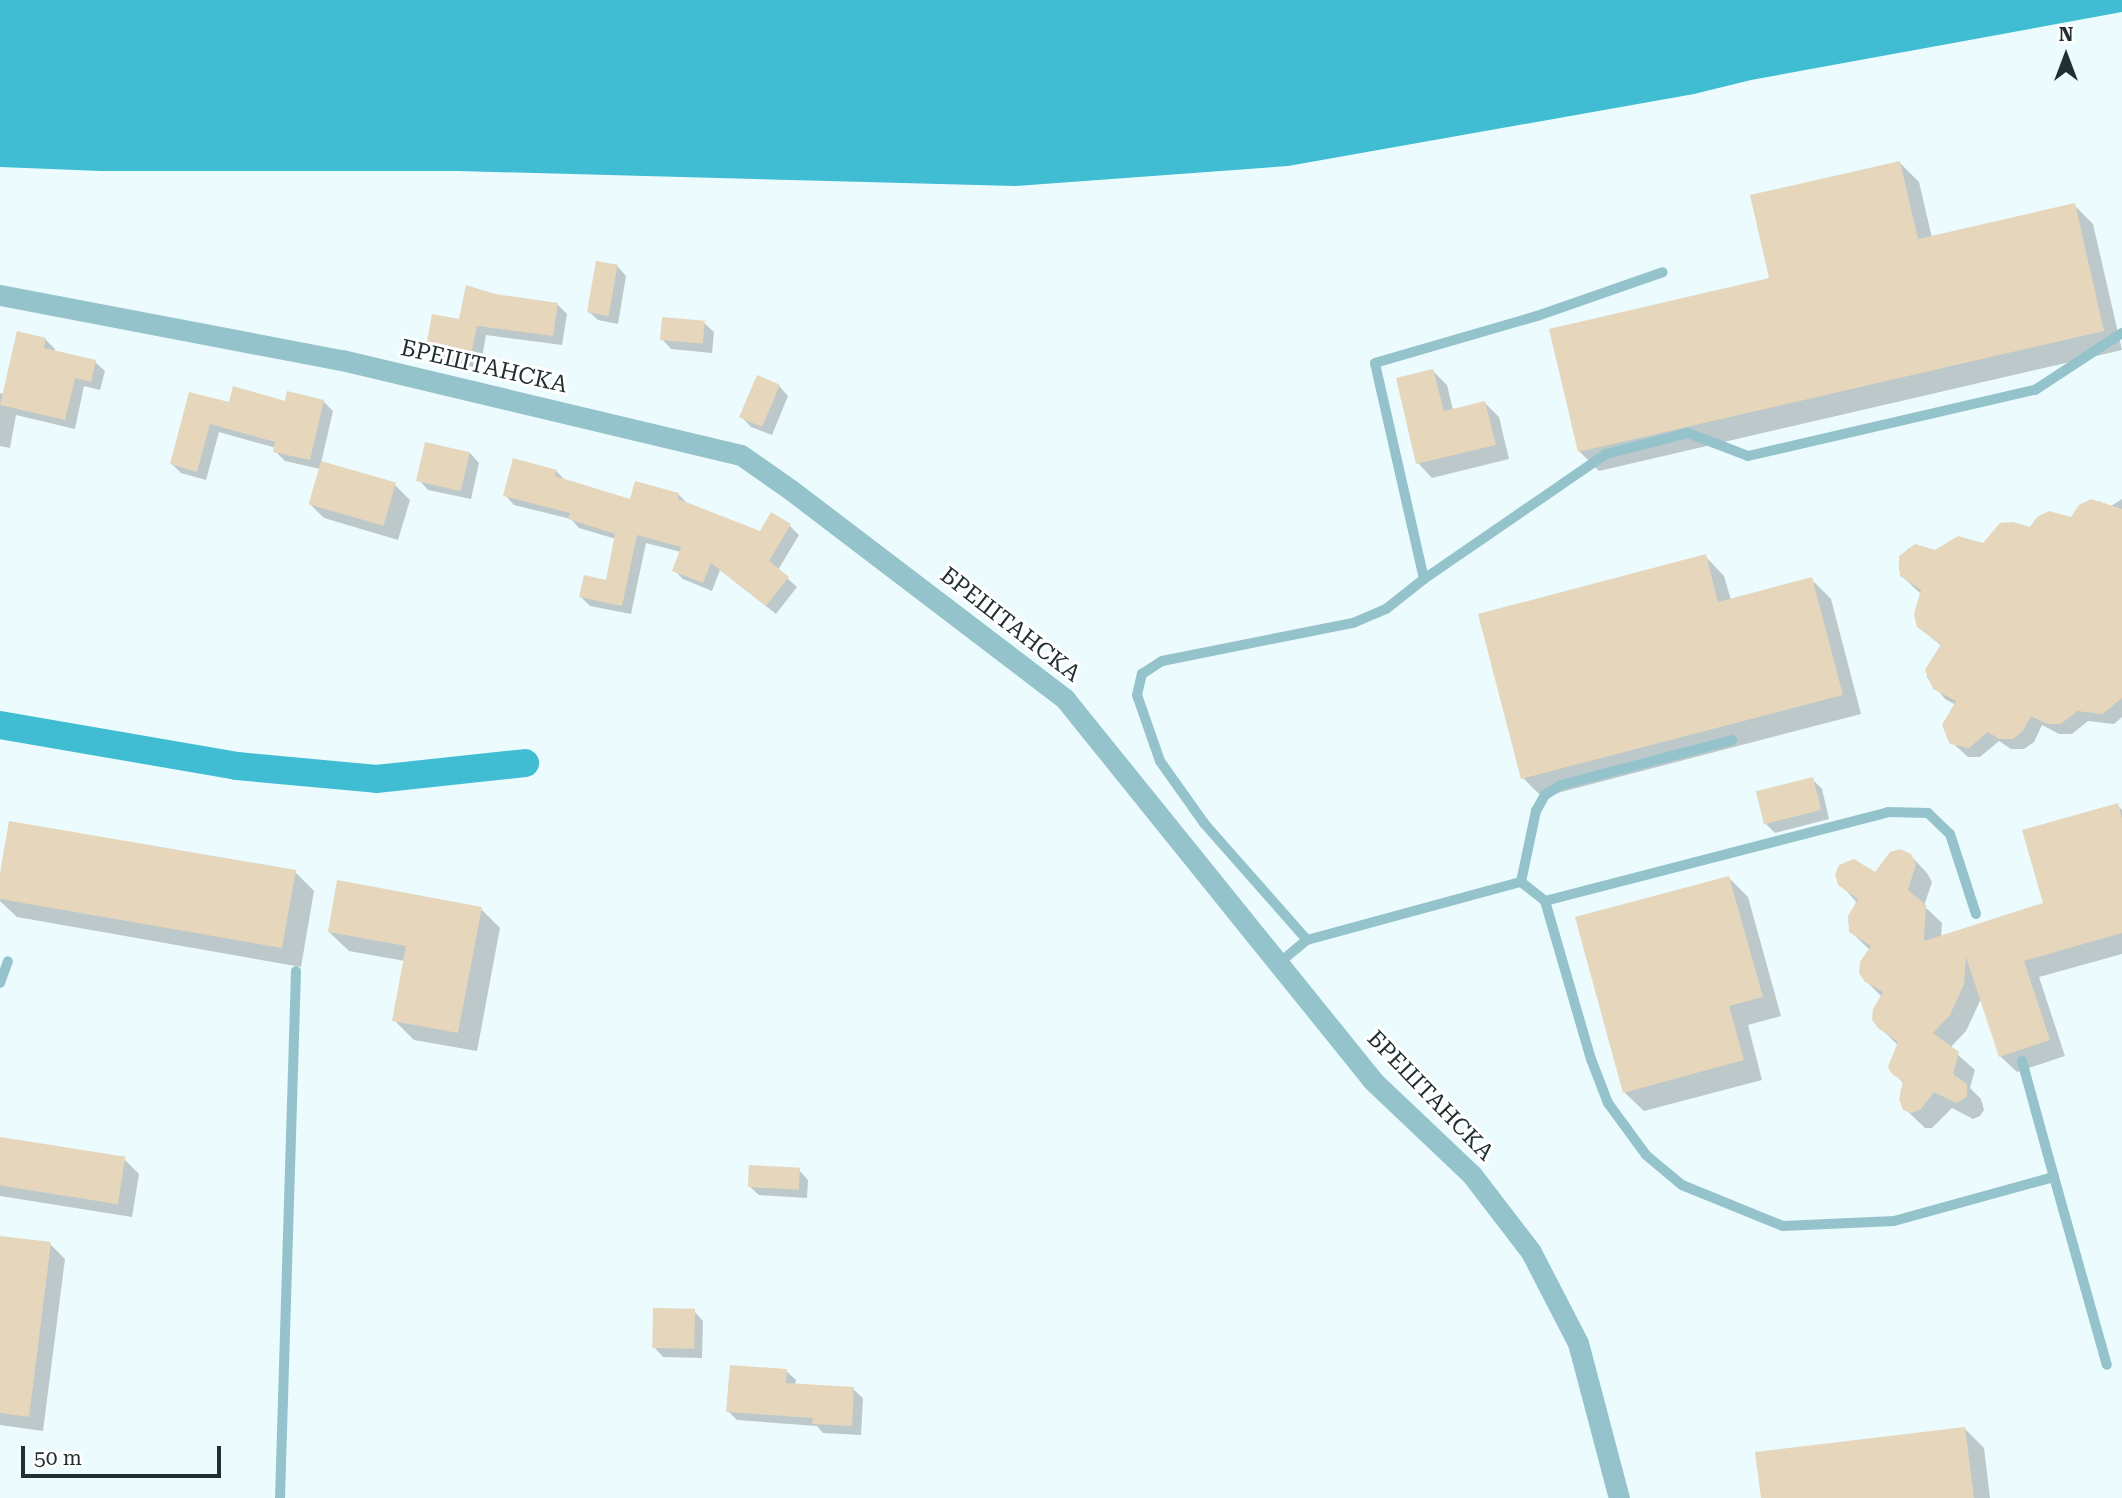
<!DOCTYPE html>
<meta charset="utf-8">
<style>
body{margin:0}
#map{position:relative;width:2122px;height:1498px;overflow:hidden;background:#ecfbfd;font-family:"Roboto Serif",serif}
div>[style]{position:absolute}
.water>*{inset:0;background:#40bdd3}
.shadow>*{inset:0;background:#0003}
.canal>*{height:28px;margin:-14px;padding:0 14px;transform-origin:14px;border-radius:14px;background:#40bdd3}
.building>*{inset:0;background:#e5d6bc;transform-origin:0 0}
.service>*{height:10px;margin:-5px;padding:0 5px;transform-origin:5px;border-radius:5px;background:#95c3cc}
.minor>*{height:21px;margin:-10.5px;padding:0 10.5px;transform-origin:10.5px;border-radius:10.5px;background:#95c3cc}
span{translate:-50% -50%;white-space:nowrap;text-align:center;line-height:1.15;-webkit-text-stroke:6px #fff;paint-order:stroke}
.street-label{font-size:23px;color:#212f31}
.north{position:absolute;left:2031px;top:21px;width:70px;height:70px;-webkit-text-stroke:5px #fff;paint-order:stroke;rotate:0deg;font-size:19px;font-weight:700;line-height:28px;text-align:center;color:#212f31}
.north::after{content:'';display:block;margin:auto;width:24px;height:32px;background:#212f31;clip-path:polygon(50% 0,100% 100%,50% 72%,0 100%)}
.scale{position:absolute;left:21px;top:1446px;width:200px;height:32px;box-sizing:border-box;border:4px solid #212f31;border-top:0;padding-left:9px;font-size:21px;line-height:24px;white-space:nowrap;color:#212f31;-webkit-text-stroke:5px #fff;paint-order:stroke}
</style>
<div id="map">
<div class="water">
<i style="clip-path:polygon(0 0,2122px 0,2122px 12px,1751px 80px,1694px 94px,1288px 166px,1015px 186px,458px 171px,101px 171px,0 167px)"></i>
</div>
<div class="shadow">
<i style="clip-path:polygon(1899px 162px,1919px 182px,1932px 238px,2074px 205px,2093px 224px,2122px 350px,1599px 471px,1579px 451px)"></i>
<i style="clip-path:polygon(617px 266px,626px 276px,618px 324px,598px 320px,588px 311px)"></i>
<i style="clip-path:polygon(495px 295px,557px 304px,567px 314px,562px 345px,486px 335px,480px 369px,436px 361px,426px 351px)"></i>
<i style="clip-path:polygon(704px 323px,714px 332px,712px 353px,671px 349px,662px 339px)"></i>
<i style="clip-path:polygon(45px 339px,55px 349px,54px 352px,95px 362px,105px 371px,100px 390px,84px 386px,75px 429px,16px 415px,10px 448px,0 446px,0 393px,3px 394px)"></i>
<i style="clip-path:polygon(1433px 371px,1447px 385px,1453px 410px,1485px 403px,1499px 417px,1509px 459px,1432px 478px,1418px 463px)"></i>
<i style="clip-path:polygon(779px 386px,788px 396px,772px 435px,751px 427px,742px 417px)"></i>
<i style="clip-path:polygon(191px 394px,230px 404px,323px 401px,333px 411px,321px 463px,395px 485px,410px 500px,398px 540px,324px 518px,310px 504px,320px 469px,285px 461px,275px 451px,276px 448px,219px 432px,206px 480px,181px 473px,172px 464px)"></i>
<i style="clip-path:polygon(470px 453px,479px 463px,471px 499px,428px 490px,419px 480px)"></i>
<i style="clip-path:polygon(556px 471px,566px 481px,632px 501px,678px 494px,688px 504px,760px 533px,790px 526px,799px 535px,778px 570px,797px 587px,776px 614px,720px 570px,712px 591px,683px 579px,674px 570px,681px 552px,646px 543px,631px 614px,590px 606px,581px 597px,607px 582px,616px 539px,579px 528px,571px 519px,514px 505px,505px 495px)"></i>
<i style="clip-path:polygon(2122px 499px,2122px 717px,2114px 724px,2088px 721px,2072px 734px,2059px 734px,2042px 725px,2034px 742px,2024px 749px,2011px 749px,1999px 741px,1980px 757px,1968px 757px,1947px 738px,1944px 726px,1956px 705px,1945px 699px,1927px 677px,1929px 664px,1942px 646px,1923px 631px,1921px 594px,1906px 580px,1899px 569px,1900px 557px,1909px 548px,1922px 546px,1936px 552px,1984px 545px,2072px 519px,2086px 503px,2098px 501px,2111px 506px)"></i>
<i style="clip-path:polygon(1705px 556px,1724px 576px,1731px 600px,1811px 579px,1831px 599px,1861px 714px,1542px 797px,1523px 778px)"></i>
<i style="clip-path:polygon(1812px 779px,1822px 789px,1829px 819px,1775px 833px,1765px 823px)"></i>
<i style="clip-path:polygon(2117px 805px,2122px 810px,2122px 954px,2039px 977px,2065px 1056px,2017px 1072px,2000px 1056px,1981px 999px,1966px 1031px,1950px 1048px,1975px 1070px,1970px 1088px,1981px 1099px,1984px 1110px,1980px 1116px,1973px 1119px,1952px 1108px,1932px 1128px,1925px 1128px,1902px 1106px,1904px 1084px,1894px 1073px,1899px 1046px,1879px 1027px,1882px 997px,1866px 981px,1870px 950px,1854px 935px,1848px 921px,1858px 904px,1837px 880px,1876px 874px,1910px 855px,1927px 873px,1932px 882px,1924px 906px,1942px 923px,1941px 938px,2045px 904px)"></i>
<i style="clip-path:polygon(295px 872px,314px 891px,301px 967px,17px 917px,0 901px,0 883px)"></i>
<i style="clip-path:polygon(1729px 878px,1748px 897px,1781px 1016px,1748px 1025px,1762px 1080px,1644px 1111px,1624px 1092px)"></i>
<i style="clip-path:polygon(481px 909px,500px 928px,477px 1051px,414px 1040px,394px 1020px,405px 961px,349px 951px,329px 932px)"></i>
<i style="clip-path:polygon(0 1139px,124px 1159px,139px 1174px,132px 1217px,0 1196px)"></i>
<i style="clip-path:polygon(799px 1170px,808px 1180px,807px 1198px,759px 1195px,749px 1186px)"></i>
<i style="clip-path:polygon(50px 1244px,65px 1259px,43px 1431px,0 1425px,0 1260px)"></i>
<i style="clip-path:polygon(694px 1311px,703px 1321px,702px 1358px,663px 1357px,654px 1347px)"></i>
<i style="clip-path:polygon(786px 1371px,796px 1380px,795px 1385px,853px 1389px,863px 1398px,861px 1435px,823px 1433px,817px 1426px,737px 1420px,728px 1411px)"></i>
<i style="clip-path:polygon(1965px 1429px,1984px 1448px,1990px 1498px,1762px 1498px)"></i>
</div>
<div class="canal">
<i style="left:0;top:725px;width:241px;rotate:9.8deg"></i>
<i style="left:237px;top:766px;width:140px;rotate:5.3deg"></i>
<i style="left:376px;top:779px;width:150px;rotate:-6.1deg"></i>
</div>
<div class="building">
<i style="clip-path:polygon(1900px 161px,1918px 239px,2075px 203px,2104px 331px,1578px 452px,1549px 329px,1769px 278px,1750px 195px)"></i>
<i style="left:596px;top:261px;width:22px;height:52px;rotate:10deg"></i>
<i style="clip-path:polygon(466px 285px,495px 294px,558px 303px,553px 336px,477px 326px,470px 360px,425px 352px,432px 314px,459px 319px)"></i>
<i style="left:662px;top:317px;width:43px;height:23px;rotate:5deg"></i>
<i style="clip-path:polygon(17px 331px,46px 338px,44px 348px,96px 360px,91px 382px,75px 378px,65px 420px,0 405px)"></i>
<i style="clip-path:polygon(1433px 369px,1444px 411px,1485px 401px,1496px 445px,1416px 464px,1396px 378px)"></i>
<i style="left:757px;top:375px;width:25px;height:46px;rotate:23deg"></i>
<i style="clip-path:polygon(233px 386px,285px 401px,287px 391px,324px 400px,310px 460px,273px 452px,275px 442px,210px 424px,197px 472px,170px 464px,189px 392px,229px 402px)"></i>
<i style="left:425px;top:442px;width:46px;height:40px;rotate:13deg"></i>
<i style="clip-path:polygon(513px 458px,557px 470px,555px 476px,630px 499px,635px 481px,679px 493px,678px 499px,760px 531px,771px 512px,791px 524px,769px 561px,789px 577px,766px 606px,711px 563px,703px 583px,672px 571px,681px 547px,637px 535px,622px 606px,579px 597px,584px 575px,606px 580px,615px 534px,568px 519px,570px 513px,503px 496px)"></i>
<i style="left:321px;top:461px;width:78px;height:45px;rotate:16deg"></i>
<i style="clip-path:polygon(2091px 499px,2122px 509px,2122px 698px,2103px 714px,2077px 711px,2061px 724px,2047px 724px,2031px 716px,2023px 731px,2013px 739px,1999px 739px,1988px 732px,1969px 748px,1950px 744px,1942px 725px,1956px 701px,1933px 689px,1925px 670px,1941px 644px,1917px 627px,1914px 614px,1921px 590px,1900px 576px,1899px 556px,1915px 544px,1935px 550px,1958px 536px,1983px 543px,2000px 523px,2013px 522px,2030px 527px,2037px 517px,2049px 511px,2071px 517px,2079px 505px)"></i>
<i style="clip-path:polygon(1706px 554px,1718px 602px,1812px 577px,1843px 695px,1521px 779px,1478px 614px)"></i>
<i style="left:1813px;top:777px;width:34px;height:59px;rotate:76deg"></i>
<i style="clip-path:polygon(2118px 803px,2122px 818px,2122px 933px,2024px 961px,2050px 1040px,1999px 1057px,1966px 957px,1964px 984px,1950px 1015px,1933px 1033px,1959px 1052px,1953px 1074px,1967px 1084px,1967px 1097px,1956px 1103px,1934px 1092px,1920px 1110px,1911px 1113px,1903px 1110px,1899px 1099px,1903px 1081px,1892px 1074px,1888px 1067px,1898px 1042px,1878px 1028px,1872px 1020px,1873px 1009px,1883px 992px,1865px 982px,1859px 973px,1860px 962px,1871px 946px,1849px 932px,1848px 916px,1858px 899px,1838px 885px,1835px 875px,1839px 865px,1854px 859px,1875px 872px,1890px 852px,1900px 849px,1911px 854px,1916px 864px,1908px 890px,1926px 905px,1924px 941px,2043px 903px,2022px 830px)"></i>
<i style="clip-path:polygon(9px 821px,296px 870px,282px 948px,0 899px,0 873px)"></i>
<i style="clip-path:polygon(1729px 876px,1763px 997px,1729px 1006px,1744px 1060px,1623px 1093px,1575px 917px)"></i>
<i style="clip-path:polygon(337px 880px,482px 907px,458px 1033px,392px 1021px,406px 946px,328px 932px)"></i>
<i style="left:0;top:1137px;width:127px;height:48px;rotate:9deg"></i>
<i style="left:749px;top:1165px;width:51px;height:22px;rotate:3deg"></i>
<i style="clip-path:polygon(0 1236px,51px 1242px,29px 1417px,0 1413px)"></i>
<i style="left:653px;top:1308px;width:42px;height:40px;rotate:1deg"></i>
<i style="clip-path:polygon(730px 1365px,787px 1369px,786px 1383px,854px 1387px,852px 1426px,812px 1424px,813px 1418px,726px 1412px)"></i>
<i style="clip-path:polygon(1965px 1427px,1974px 1498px,1761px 1498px,1755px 1452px)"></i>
</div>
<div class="service">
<i style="left:1424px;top:579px;width:221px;rotate:-102.8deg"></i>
<i style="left:1375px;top:363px;width:169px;rotate:-16.2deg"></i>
<i style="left:1537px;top:316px;width:133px;rotate:-19.2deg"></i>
<i style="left:1521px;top:882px;width:73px;rotate:-78.1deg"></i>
<i style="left:1536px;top:811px;width:18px;rotate:-61deg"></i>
<i style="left:1545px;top:795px;width:19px;rotate:-32deg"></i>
<i style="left:1561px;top:785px;width:177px;rotate:-14.7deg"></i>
<i style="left:1545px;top:901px;width:165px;rotate:73.8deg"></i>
<i style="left:1591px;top:1059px;width:47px;rotate:68.9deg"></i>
<i style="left:1608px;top:1103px;width:64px;rotate:53.8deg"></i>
<i style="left:1646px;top:1155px;width:47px;rotate:39.8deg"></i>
<i style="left:1682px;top:1185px;width:109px;rotate:22.1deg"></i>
<i style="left:1783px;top:1226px;width:111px;rotate:-2.6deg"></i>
<i style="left:1894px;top:1221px;width:166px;rotate:-15.4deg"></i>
<i style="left:2054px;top:1177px;width:195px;rotate:74.3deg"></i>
<i style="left:1307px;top:940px;width:156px;rotate:-131.4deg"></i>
<i style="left:1204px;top:823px;width:76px;rotate:-125.4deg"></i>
<i style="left:1160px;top:761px;width:70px;rotate:-109.2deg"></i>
<i style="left:1137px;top:695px;width:22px;rotate:-77deg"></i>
<i style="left:1142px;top:674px;width:24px;rotate:-33deg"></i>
<i style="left:1162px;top:661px;width:195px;rotate:-11.3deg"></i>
<i style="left:1353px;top:623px;width:36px;rotate:-23deg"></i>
<i style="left:1386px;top:609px;width:48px;rotate:-38.3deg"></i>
<i style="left:1424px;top:579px;width:221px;rotate:-34.5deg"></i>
<i style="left:1606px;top:454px;width:85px;rotate:-14.4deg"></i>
<i style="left:1688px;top:433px;width:64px;rotate:21deg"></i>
<i style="left:1748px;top:456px;width:294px;rotate:-13deg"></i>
<i style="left:2035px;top:390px;width:104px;rotate:-33.2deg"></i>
<i style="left:1278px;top:964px;width:38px;rotate:-40deg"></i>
<i style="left:1307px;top:940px;width:222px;rotate:-15.2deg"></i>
<i style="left:1521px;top:882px;width:31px;rotate:38deg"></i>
<i style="left:1545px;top:901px;width:354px;rotate:-14.5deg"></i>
<i style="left:1888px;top:812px;width:40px;rotate:1.4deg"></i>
<i style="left:1928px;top:813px;width:30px;rotate:44deg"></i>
<i style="left:1950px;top:834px;width:84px;rotate:72deg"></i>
<i style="left:0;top:983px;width:23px;rotate:-70deg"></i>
<i style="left:2022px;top:1061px;width:120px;rotate:74.6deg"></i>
<i style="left:280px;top:1498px;width:527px;rotate:-88.26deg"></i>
</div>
<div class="minor">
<i style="left:0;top:295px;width:348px;rotate:10.8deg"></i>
<i style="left:342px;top:360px;width:410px;rotate:13.4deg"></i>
<i style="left:741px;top:455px;width:61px;rotate:35deg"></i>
<i style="left:791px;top:490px;width:345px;rotate:37.3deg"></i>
<i style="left:1065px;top:699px;width:489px;rotate:51.1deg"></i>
<i style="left:1372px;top:1080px;width:138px;rotate:43.5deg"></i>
<i style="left:1472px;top:1175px;width:97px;rotate:52.5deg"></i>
<i style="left:1531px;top:1252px;width:102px;rotate:62.7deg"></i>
<i style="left:1578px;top:1343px;width:160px;rotate:75.2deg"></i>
</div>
<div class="street-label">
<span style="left:484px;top:367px;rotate:13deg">БРЕШТАНСКА</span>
<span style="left:1010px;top:625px;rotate:38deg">БРЕШТАНСКА</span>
<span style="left:1430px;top:1096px;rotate:46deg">БРЕШТАНСКА</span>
</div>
<div class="north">N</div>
<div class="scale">50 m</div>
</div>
